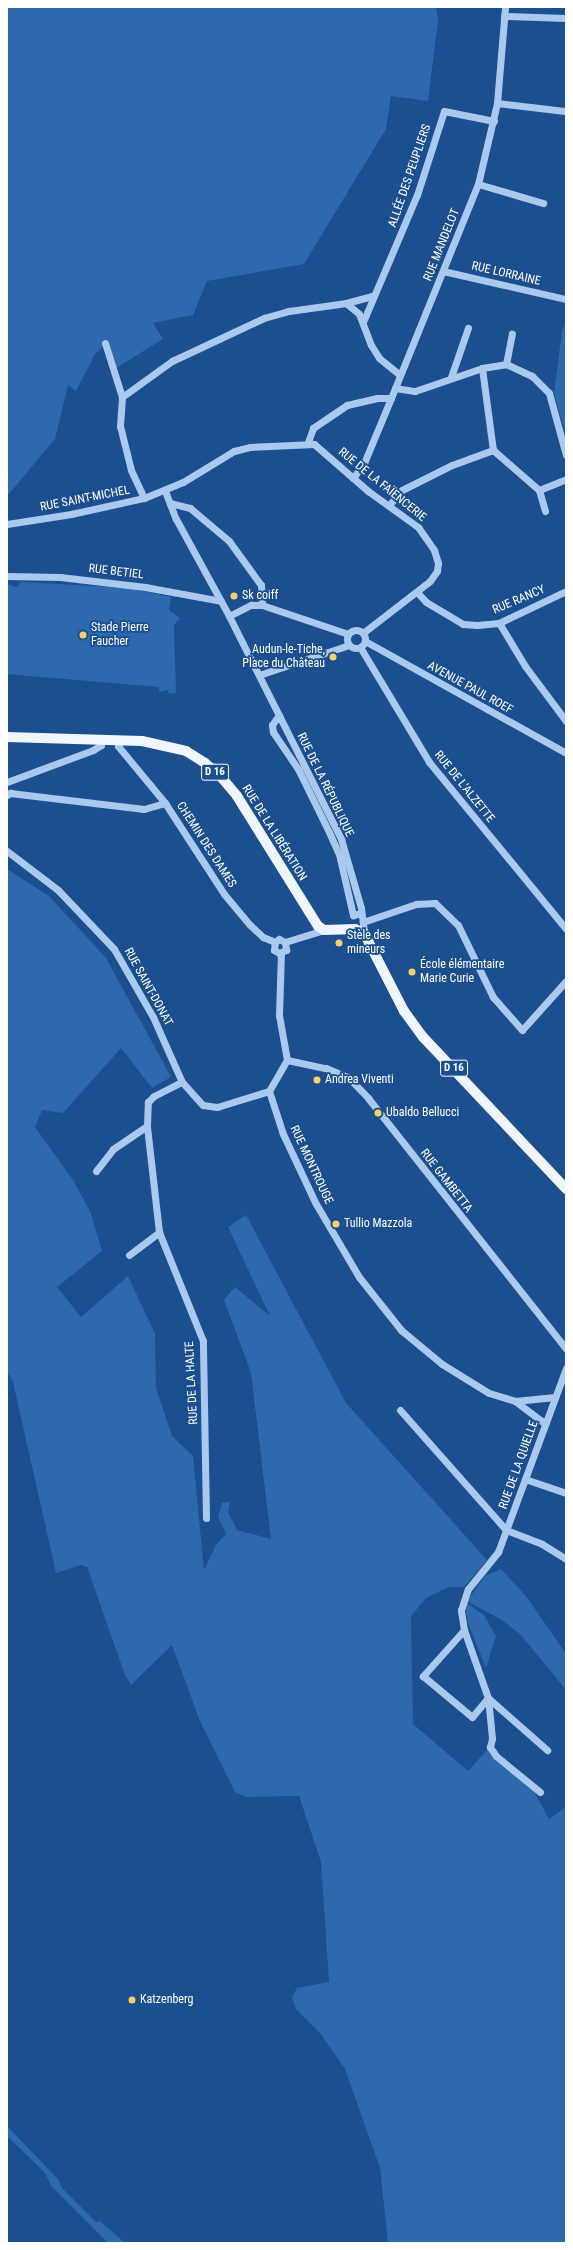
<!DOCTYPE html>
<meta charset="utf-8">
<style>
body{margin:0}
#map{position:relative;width:573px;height:2250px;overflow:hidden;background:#1b4f8f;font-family:"Roboto Condensed",sans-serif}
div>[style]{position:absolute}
.green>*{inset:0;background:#2e69ad}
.minor>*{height:7px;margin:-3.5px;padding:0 3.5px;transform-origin:3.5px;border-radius:3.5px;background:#a9c9ee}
.minor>.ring{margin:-3.5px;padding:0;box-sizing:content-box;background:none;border:7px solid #a9c9ee;border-radius:50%}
.major>*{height:10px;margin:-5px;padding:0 5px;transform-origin:5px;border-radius:5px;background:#f0f6ff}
.dots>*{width:11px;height:11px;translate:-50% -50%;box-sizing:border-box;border:2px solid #1b4f8f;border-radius:50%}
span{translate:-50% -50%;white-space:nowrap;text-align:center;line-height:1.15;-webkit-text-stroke:3.5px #1b4f8f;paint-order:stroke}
.shield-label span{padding:1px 3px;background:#1b4f8f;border:1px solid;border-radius:3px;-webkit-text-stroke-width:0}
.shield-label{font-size:11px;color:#fff;font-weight:700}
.street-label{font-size:12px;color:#fff}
.poi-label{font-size:12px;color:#fff}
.left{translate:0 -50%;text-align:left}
.right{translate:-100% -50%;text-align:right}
.frame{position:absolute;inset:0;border:8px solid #fff;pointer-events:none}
</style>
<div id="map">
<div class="green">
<i style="clip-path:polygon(7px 7px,436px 7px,438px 21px,428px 101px,391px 96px,386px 129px,304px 264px,207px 281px,193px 315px,153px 323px,163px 339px,113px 370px,105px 344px,95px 354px,76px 391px,68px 385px,55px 439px,7px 496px)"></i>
<i style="clip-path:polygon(566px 322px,566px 435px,554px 394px,562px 331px)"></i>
<i style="clip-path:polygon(22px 582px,128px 588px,171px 597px,169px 610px,180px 618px,174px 625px,176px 693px,169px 694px,168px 690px,160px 692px,158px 687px,7px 674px,7px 584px,16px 587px)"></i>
<i style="clip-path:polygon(7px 869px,49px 896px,106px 958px,171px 1077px,152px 1088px,121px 1048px,63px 1113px,42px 1110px,35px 1127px,73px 1180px,90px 1211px,102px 1251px,57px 1287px,81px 1317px,128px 1276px,155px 1334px,156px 1388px,172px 1436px,193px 1456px,204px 1570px,216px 1545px,226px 1534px,218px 1517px,222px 1503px,230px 1502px,228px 1512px,237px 1530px,271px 1539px,251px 1373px,224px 1300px,235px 1287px,270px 1316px,228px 1227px,246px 1215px,346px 1403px,487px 1560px,464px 1587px,449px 1587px,426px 1598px,411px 1616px,413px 1724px,468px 1771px,490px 1747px,530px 1784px,549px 1819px,566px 1807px,566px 2243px,388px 2243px,380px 2168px,345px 2069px,320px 2033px,296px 2009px,292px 1997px,297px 1988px,329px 1982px,321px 1862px,299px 1796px,246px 1797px,235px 1792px,200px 1721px,172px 1645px,131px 1685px,125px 1675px,87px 1567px,81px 1565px,56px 1573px,13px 1382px,7px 1371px)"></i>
<i style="clip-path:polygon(501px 1569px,526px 1596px,566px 1654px,566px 1690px,521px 1635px,502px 1620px,467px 1601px,485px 1576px)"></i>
<i style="clip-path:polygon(465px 1602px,484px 1615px,496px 1636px,486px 1668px,468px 1623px)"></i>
<i style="clip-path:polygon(7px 2126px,58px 2179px,62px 2188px,96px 2222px,100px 2221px,125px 2243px,108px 2243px,51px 2186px,45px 2173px,7px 2136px)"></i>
</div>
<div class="minor">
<i style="left:504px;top:16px;width:62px;rotate:1.8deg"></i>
<i style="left:497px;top:103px;width:68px;rotate:6.7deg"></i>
<i style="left:478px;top:184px;width:68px;rotate:16.3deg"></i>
<i style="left:443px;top:271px;width:125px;rotate:12.9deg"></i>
<i style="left:346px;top:303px;width:28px;rotate:-15deg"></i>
<i style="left:363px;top:322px;width:138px;rotate:-67deg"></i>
<i style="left:417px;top:195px;width:88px;rotate:-72.2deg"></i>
<i style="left:444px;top:111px;width:51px;rotate:11.3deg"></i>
<i style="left:105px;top:343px;width:57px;rotate:72.5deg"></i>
<i style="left:506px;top:364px;width:29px;rotate:25deg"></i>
<i style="left:532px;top:376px;width:24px;rotate:45deg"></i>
<i style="left:549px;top:393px;width:64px;rotate:74.7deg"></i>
<i style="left:506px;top:364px;width:31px;rotate:-79deg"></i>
<i style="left:482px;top:368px;width:83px;rotate:82.4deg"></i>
<i style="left:451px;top:377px;width:52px;rotate:-70.9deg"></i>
<i style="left:395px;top:388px;width:20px;rotate:9deg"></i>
<i style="left:415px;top:391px;width:71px;rotate:-18.9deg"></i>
<i style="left:482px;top:368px;width:24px;rotate:-9deg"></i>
<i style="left:308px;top:442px;width:15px;rotate:-70deg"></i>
<i style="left:313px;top:428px;width:41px;rotate:-34.1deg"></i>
<i style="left:347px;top:405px;width:31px;rotate:-13deg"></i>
<i style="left:377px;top:398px;width:14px"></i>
<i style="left:353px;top:478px;width:19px;rotate:-54deg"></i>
<i style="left:364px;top:463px;width:70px;rotate:-67.4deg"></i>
<i style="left:391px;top:398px;width:231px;rotate:-67.9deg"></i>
<i style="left:478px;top:184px;width:83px;rotate:-76.8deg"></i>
<i style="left:497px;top:103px;width:96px;rotate:-85.2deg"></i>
<i style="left:539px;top:490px;width:22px;rotate:74deg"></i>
<i style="left:165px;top:491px;width:30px;rotate:69deg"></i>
<i style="left:176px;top:519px;width:111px;rotate:61.3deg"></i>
<i style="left:229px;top:616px;width:250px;rotate:63.3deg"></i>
<i style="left:341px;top:839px;width:72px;rotate:73.8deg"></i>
<i style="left:361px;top:908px;width:25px;rotate:83deg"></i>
<i style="left:144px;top:498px;width:31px;rotate:-115deg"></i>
<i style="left:131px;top:470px;width:45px;rotate:-104deg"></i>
<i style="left:120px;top:426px;width:29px;rotate:-86deg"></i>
<i style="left:122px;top:397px;width:62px;rotate:-35.8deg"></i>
<i style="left:172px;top:361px;width:102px;rotate:-25.1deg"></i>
<i style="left:264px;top:318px;width:26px;rotate:-16deg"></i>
<i style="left:289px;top:311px;width:58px;rotate:-8deg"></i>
<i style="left:346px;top:303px;width:17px;rotate:40deg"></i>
<i style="left:359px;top:314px;width:33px;rotate:69deg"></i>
<i style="left:371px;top:345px;width:15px;rotate:58deg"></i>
<i style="left:379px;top:358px;width:27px;rotate:39deg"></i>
<i style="left:170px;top:503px;width:21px;rotate:14deg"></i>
<i style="left:190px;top:508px;width:51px;rotate:40.2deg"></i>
<i style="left:229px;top:541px;width:54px;rotate:54deg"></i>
<i style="left:261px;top:585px;width:20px;rotate:87deg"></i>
<i style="left:390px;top:504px;width:18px;rotate:-49deg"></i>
<i style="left:402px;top:490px;width:56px;rotate:-26.6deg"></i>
<i style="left:452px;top:465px;width:44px;rotate:-20.1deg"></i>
<i style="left:493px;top:450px;width:61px;rotate:41deg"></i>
<i style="left:539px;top:490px;width:29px;rotate:-22deg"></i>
<i style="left:7px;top:524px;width:65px;rotate:-8.9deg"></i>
<i style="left:71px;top:514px;width:75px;rotate:-12.4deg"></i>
<i style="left:144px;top:498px;width:42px;rotate:-22.3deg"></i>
<i style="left:183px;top:482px;width:60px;rotate:-31.3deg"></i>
<i style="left:234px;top:451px;width:16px;rotate:-14deg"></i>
<i style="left:250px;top:447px;width:64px;rotate:-2.7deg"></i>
<i style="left:314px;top:444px;width:72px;rotate:41deg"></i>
<i style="left:368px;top:491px;width:62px;rotate:35.8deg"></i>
<i style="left:418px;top:527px;width:28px;rotate:55deg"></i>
<i style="left:434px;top:550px;width:14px;rotate:73deg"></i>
<i style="left:438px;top:563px;width:8px;rotate:97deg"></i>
<i style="left:437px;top:571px;width:12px;rotate:125deg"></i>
<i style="left:430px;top:581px;width:85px;rotate:142.2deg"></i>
<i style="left:7px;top:576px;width:53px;rotate:1.1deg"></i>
<i style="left:60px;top:577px;width:86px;rotate:6.7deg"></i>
<i style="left:145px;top:587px;width:77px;rotate:10.4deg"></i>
<i style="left:417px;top:592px;width:13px;rotate:48deg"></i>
<i style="left:426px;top:602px;width:43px;rotate:30.7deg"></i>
<i style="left:463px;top:624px;width:14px;rotate:4deg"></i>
<i style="left:477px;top:625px;width:22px;rotate:-5deg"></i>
<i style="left:499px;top:623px;width:74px;rotate:-25.5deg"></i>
<i style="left:229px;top:616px;width:25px;rotate:-27deg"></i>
<i style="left:251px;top:605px;width:11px"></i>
<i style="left:262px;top:605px;width:91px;rotate:18.6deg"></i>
<i style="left:499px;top:623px;width:50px;rotate:58.8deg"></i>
<i style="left:525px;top:666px;width:69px;rotate:53.3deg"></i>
<i class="ring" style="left:347px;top:630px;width:11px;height:11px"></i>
<i style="left:365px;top:641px;width:230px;rotate:29.1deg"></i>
<i style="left:360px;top:647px;width:134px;rotate:59deg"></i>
<i style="left:429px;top:762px;width:216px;rotate:50.6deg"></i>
<i style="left:259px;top:675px;width:95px;rotate:-18.4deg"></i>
<i style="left:279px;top:715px;width:12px;rotate:125deg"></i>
<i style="left:272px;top:725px;width:7px;rotate:82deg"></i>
<i style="left:273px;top:732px;width:45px;rotate:56deg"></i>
<i style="left:298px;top:769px;width:70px;rotate:63.8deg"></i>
<i style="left:329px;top:832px;width:24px;rotate:66deg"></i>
<i style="left:339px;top:854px;width:63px;rotate:77.1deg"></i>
<i style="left:353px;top:915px;width:8px;rotate:-14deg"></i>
<i style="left:119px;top:740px;width:6px;rotate:99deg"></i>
<i style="left:118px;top:746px;width:74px;rotate:50.5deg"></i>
<i style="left:165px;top:803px;width:108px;rotate:57deg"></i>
<i style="left:224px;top:894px;width:40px;rotate:50deg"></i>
<i style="left:250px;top:925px;width:18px;rotate:43deg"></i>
<i style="left:263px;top:937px;width:13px;rotate:23deg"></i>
<i style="left:275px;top:942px;width:5px;rotate:-37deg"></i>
<i style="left:279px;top:939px;width:7px;rotate:27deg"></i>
<i style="left:285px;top:942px;width:41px;rotate:-17.1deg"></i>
<i style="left:7px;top:782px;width:92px;rotate:-20.4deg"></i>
<i style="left:93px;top:750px;width:9px;rotate:-32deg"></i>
<i style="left:101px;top:745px;width:5px;rotate:-79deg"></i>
<i style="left:7px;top:795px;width:4px;rotate:-34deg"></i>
<i style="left:10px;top:793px;width:135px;rotate:6.8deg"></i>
<i style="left:144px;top:809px;width:22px;rotate:-16deg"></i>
<i style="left:7px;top:851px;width:64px;rotate:37.4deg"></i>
<i style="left:58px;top:890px;width:81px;rotate:46.5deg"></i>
<i style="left:114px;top:949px;width:78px;rotate:60.2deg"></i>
<i style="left:153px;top:1017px;width:71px;rotate:66deg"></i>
<i style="left:363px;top:922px;width:56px;rotate:-18.8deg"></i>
<i style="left:416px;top:904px;width:19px;rotate:-3deg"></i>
<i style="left:435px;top:903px;width:32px;rotate:44deg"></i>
<i style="left:458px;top:925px;width:80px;rotate:64.1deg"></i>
<i style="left:493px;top:997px;width:44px;rotate:48.7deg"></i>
<i style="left:522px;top:1030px;width:66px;rotate:-48.1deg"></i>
<i style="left:275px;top:942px;width:8px;rotate:97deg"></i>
<i style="left:274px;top:950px;width:6px;rotate:31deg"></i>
<i style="left:279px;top:953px;width:8px;rotate:-23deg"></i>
<i style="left:286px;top:950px;width:8px;rotate:-97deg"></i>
<i style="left:287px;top:1060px;width:40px;rotate:12deg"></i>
<i style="left:326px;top:1068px;width:25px;rotate:23deg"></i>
<i style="left:349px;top:1078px;width:28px;rotate:46deg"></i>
<i style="left:368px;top:1098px;width:320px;rotate:51.7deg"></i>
<i style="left:269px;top:1091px;width:45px;rotate:72deg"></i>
<i style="left:283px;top:1134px;width:77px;rotate:64.8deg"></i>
<i style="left:316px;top:1204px;width:85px;rotate:59.5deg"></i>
<i style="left:359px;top:1277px;width:68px;rotate:51.6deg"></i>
<i style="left:401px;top:1330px;width:53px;rotate:39.7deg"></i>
<i style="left:442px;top:1364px;width:55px;rotate:31.7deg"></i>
<i style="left:489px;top:1393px;width:27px;rotate:17deg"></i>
<i style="left:515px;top:1401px;width:38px;rotate:37deg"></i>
<i style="left:96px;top:1171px;width:28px;rotate:-52deg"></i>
<i style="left:113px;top:1149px;width:41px;rotate:-34.1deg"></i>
<i style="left:129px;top:1255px;width:38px;rotate:-37deg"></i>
<i style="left:515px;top:1401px;width:40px;rotate:-5.7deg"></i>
<i style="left:400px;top:1410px;width:160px;rotate:48.5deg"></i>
<i style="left:506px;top:1530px;width:39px;rotate:21deg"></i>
<i style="left:542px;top:1544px;width:28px;rotate:32deg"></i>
<i style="left:525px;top:1479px;width:43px;rotate:18.9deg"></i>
<i style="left:206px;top:1518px;width:177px;rotate:-91deg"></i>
<i style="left:203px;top:1341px;width:118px;rotate:-112deg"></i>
<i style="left:159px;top:1232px;width:107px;rotate:-96.5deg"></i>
<i style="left:147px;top:1126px;width:24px;rotate:-88deg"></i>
<i style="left:148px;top:1102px;width:8px;rotate:-45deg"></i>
<i style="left:154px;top:1096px;width:31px;rotate:-27deg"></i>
<i style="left:182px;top:1082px;width:31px;rotate:48deg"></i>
<i style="left:203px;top:1105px;width:14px;rotate:8deg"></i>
<i style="left:217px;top:1107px;width:54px;rotate:-17.1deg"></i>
<i style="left:269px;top:1091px;width:36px;rotate:-60deg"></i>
<i style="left:287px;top:1060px;width:46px;rotate:-100.1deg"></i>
<i style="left:279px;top:1015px;width:62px;rotate:-88.2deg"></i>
<i style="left:464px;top:1630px;width:62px;rotate:131.7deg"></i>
<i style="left:423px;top:1676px;width:64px;rotate:39.9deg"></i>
<i style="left:472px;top:1717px;width:25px;rotate:-50deg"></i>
<i style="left:488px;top:1698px;width:79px;rotate:41.4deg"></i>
<i style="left:540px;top:1792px;width:57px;rotate:-140.7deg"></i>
<i style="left:496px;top:1756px;width:11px;rotate:-124deg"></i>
<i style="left:490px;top:1747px;width:9px;rotate:-77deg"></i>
<i style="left:492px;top:1738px;width:40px;rotate:-95.7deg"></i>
<i style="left:488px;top:1698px;width:72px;rotate:-109.4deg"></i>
<i style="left:464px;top:1630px;width:20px;rotate:-99deg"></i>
<i style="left:461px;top:1610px;width:22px;rotate:-72deg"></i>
<i style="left:468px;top:1589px;width:48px;rotate:-51deg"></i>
<i style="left:498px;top:1552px;width:196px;rotate:-69.7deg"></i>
</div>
<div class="major">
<i style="left:7px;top:737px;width:135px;rotate:1.7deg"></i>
<i style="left:142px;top:741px;width:45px;rotate:12.8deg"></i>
<i style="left:186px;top:751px;width:22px;rotate:32deg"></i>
<i style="left:205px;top:763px;width:23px;rotate:41deg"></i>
<i style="left:222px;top:778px;width:23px;rotate:50deg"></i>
<i style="left:237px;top:796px;width:153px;rotate:58.1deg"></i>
<i style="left:318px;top:926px;width:7px;rotate:34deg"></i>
<i style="left:324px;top:930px;width:31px;rotate:-2deg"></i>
<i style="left:355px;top:929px;width:10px;rotate:24deg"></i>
<i style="left:364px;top:933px;width:88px;rotate:62.9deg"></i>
<i style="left:404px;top:1011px;width:32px;rotate:54deg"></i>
<i style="left:423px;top:1037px;width:209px;rotate:46.7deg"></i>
</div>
<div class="dots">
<i style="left:234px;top:596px;background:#ffd166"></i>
<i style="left:83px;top:635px;background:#ffd166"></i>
<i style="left:333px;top:657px;background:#ffd166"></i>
<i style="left:339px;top:943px;background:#ffd166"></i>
<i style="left:412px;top:972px;background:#ffd166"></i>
<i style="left:317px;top:1080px;background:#ffd166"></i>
<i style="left:378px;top:1113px;background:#ffd166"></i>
<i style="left:336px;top:1224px;background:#ffd166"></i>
<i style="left:132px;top:2000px;background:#ffd166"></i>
</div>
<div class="shield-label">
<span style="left:215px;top:772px">D 16</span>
<span style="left:454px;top:1068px">D 16</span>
</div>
<div class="street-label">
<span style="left:410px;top:176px;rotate:-71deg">ALLÉE DES PEUPLIERS</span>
<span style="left:442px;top:245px;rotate:-68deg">RUE MANDELOT</span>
<span style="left:506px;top:274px;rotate:13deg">RUE LORRAINE</span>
<span style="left:382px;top:485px;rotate:39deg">RUE DE LA FAÏENCERIE</span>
<span style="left:85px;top:499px;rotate:-11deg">RUE SAINT-MICHEL</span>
<span style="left:116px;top:572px;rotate:7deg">RUE BETIEL</span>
<span style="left:519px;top:600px;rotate:-23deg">RUE RANCY</span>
<span style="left:470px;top:688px;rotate:29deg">AVENUE PAUL ROEF</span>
<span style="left:325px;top:785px;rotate:64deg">RUE DE LA RÉPUBLIQUE</span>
<span style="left:464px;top:787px;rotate:51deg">RUE DE L'ALZETTE</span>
<span style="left:274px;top:833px;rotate:58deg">RUE DE LA LIBÉRATION</span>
<span style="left:206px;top:845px;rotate:57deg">CHEMIN DES DAMES</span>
<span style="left:148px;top:987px;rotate:61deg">RUE SAINT-DONAT</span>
<span style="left:311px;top:1165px;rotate:65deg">RUE MONTROUGE</span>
<span style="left:446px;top:1181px;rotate:52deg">RUE GAMBETTA</span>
<span style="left:192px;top:1383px;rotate:-93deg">RUE DE LA HALTE</span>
<span style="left:519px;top:1465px;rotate:-70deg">RUE DE LA QUIELLE</span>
</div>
<div class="poi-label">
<span class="left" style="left:242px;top:596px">Sk coiff</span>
<span class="left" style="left:91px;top:635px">Stade Pierre<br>Faucher</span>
<span class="right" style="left:325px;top:657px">Audun-le-Tiche,<br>Place du Château</span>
<span class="left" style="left:347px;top:943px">Stèle des<br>mineurs</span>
<span class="left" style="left:420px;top:972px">École élémentaire<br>Marie Curie</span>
<span class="left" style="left:325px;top:1080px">Andrea Viventi</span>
<span class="left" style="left:386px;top:1113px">Ubaldo Bellucci</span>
<span class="left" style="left:344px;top:1224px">Tullio Mazzola</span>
<span class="left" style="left:140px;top:2000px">Katzenberg</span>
</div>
<div class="frame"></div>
</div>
